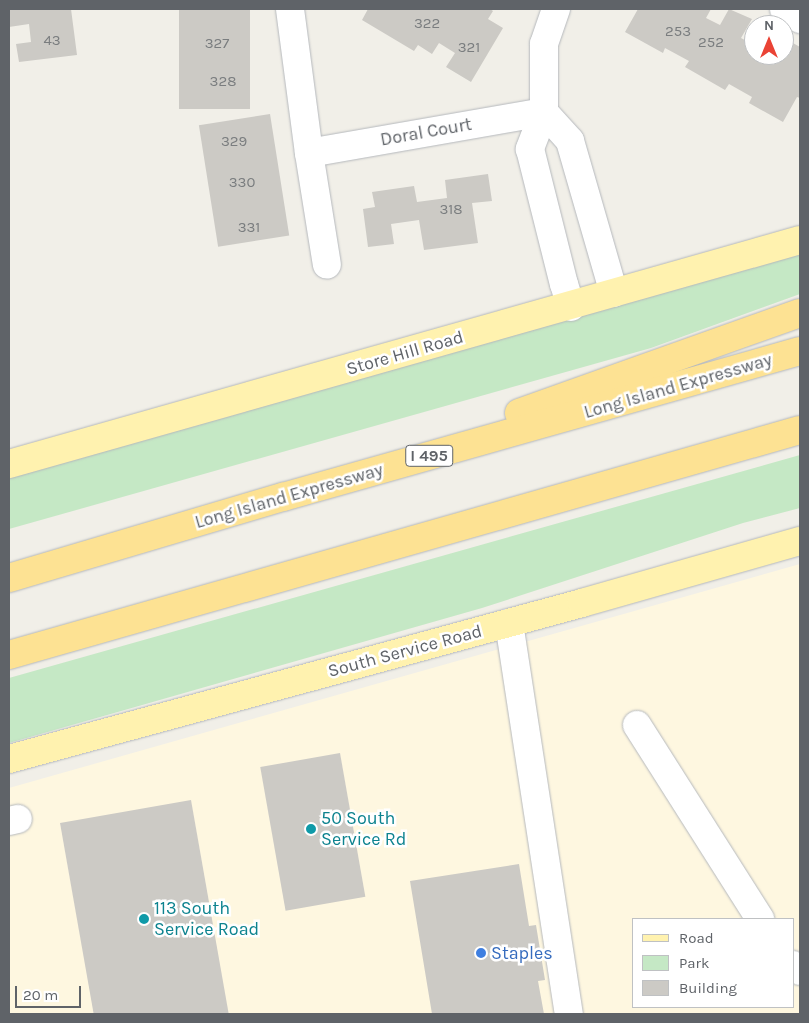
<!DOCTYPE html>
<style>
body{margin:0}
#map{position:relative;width:809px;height:1023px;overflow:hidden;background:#f1efe8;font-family:Karla,sans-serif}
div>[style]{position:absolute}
.commercial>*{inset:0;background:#fef7e0}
.green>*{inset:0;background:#c5e8c5}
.building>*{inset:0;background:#cccac5;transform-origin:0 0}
.roads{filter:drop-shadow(0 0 1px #b5b8bc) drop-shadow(0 0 1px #b5b8bc)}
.minor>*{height:28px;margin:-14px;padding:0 14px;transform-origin:14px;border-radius:14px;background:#fff}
.major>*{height:28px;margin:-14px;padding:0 14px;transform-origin:14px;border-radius:14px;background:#fff2af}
.highway>*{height:28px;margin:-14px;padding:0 14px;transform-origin:14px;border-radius:14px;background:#fde293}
.dots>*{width:14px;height:14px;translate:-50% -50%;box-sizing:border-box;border:2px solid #fff;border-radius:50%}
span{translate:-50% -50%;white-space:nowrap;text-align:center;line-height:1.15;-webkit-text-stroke:5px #fff;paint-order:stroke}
.number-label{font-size:15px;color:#7a7d7f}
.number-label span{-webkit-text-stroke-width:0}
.shield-label span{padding:1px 4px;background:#fff;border:1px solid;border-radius:4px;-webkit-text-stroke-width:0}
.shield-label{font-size:16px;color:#5f6368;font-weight:700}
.street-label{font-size:18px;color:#5f6368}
.culture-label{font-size:18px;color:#0d838f}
.left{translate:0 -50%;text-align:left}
.shop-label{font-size:18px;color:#366cbe}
.frame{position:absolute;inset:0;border:10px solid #5f6368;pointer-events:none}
.legend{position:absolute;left:632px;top:918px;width:162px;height:90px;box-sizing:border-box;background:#fff;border:1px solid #bfc1c3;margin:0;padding:6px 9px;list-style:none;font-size:15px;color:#5f6368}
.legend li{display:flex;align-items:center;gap:10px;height:25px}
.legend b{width:25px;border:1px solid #bfc1c3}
.north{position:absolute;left:744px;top:15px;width:50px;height:50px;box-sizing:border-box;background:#fff;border:1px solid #bfc1c3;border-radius:50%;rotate:0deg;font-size:14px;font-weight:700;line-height:20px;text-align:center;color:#5f6368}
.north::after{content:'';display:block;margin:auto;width:18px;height:22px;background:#ea4335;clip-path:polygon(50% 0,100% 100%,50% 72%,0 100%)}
.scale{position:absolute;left:15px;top:986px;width:66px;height:22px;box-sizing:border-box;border:2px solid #5f6368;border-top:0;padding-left:6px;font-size:15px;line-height:18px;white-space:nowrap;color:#5f6368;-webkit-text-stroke:4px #fff;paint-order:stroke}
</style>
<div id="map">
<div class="commercial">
<i style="clip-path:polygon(evenodd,800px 564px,800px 1014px,9px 1014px,9px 788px,800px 564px,633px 919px,793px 919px,793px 1007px,633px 1007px,633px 919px)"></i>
</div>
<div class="green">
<i style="clip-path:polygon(800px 251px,800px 294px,651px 348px,9px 529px,9px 476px)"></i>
<i style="clip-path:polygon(800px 455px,800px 508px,743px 523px,482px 608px,9px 743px,9px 678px)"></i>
</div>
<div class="building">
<i style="clip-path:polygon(9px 9px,71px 9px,77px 55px,19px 62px,16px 44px,31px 42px,29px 24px,9px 27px)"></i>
<i style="left:179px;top:9px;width:71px;height:100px"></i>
<i style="clip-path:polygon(368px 9px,490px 9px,493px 11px,488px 19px,503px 28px,471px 82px,446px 67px,455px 53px,439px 43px,432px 54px,418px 45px,414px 51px,362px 20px)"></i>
<i style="clip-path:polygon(638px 9px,711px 9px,706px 18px,720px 25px,729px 9px,752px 19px,741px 38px,754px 45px,754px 55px,784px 55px,784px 38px,800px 47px,800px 98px,797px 97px,783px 122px,749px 103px,752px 97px,729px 84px,725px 90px,685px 67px,689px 61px,665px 48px,663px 53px,625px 32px)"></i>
<i style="left:270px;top:114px;width:123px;height:72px;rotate:81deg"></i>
<i style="clip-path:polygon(488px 174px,492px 201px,472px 203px,478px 243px,424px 250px,419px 220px,391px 224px,394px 244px,368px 247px,363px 209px,375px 207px,372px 192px,414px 186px,417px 202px,447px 198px,445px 180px)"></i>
<i style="left:340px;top:753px;width:146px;height:81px;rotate:80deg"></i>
<i style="left:191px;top:800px;width:217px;height:133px;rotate:80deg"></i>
<i style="clip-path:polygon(519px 864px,529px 926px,536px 925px,545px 980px,538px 981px,544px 1014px,432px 1014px,410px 881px)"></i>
</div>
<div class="roads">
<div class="minor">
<i style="left:290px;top:9px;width:145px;rotate:82.5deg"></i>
<i style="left:309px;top:153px;width:113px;rotate:80.9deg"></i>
<i style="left:556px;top:9px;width:37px;rotate:109deg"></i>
<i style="left:544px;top:44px;width:68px;rotate:90deg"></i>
<i style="left:544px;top:112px;width:40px;rotate:111deg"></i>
<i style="left:530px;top:149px;width:139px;rotate:75.9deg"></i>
<i style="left:564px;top:284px;width:24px;rotate:73deg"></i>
<i style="left:784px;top:9px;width:19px;rotate:32deg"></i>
<i style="left:544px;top:112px;width:39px;rotate:48deg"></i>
<i style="left:570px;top:141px;width:158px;rotate:73.9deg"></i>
<i style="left:309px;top:153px;width:239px;rotate:-9.9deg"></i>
<i style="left:509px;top:623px;width:396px;rotate:81.3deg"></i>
<i style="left:637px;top:725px;width:230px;rotate:57.6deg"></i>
<i style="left:9px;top:821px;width:9px;rotate:-13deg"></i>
<i style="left:793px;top:965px;width:9px;rotate:41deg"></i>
</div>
<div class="major">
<i style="left:9px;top:464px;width:822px;rotate:-15.81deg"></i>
<i style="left:9px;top:759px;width:594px;rotate:-15.23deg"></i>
<i style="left:582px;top:603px;width:227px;rotate:-15.9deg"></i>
</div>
<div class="highway">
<i style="left:519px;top:413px;width:298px;rotate:-19.6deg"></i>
<i style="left:9px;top:578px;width:286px;rotate:-16.5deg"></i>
<i style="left:283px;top:497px;width:537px;rotate:-15.77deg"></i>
<i style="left:9px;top:655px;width:822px;rotate:-15.88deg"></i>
</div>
</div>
<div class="dots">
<i style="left:311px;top:829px;background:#0f9aa8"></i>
<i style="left:144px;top:919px;background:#0f9aa8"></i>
<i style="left:481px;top:953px;background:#3f7fe0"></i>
</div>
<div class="number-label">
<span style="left:427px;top:24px">322</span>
<span style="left:678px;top:32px">253</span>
<span style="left:52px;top:41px">43</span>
<span style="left:711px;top:43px">252</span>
<span style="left:217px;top:44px">327</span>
<span style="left:469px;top:48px">321</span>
<span style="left:223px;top:82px">328</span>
<span style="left:234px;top:142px">329</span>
<span style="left:242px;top:183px">330</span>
<span style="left:451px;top:210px">318</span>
<span style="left:249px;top:228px">331</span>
</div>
<div class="shield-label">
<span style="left:429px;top:456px">I 495</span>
</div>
<div class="street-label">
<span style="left:426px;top:132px;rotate:-10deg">Doral Court</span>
<span style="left:405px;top:353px;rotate:-16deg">Store Hill Road</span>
<span style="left:678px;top:386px;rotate:-16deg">Long Island Expressway</span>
<span style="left:289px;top:496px;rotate:-16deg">Long Island Expressway</span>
<span style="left:405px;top:651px;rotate:-15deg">South Service Road</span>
</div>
<div class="culture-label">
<span class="left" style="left:321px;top:829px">50 South<br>Service Rd</span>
<span class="left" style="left:154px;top:919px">113 South<br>Service Road</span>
</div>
<div class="shop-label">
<span class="left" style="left:491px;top:953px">Staples</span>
</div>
<div class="frame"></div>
<ul class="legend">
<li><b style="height:6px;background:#fff2af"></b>Road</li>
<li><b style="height:14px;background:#c5e8c5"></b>Park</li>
<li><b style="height:14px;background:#cccac5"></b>Building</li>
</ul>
<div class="north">N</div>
<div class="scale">20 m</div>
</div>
